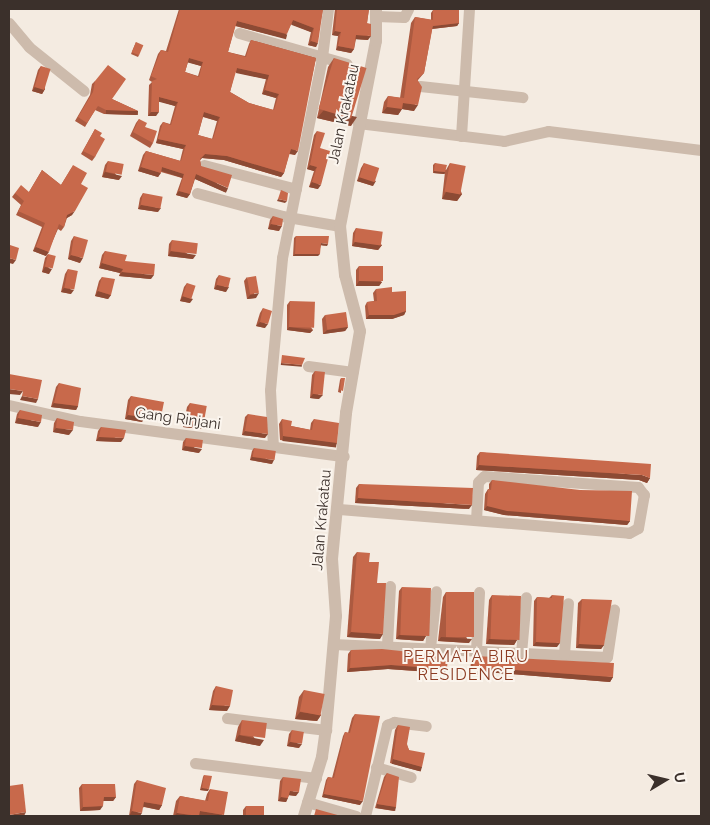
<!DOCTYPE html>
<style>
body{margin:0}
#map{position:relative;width:710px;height:825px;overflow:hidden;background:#f4ebe1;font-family:Raleway,sans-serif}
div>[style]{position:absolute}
.minor>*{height:11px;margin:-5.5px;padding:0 5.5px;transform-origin:5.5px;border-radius:5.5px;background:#cdbbac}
.tertiary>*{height:12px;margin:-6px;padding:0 6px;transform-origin:6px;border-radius:6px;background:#cdbbac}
.wall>*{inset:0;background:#ac5a40}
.shaded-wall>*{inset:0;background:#8c4a34;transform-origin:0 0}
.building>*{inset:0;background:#c8694b;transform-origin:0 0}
span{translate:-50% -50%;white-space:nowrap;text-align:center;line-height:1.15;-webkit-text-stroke:4px #fbf5ee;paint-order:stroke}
.street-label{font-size:15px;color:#3b302b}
.neighbourhood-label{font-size:16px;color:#8c3b22;letter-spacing:1px}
.frame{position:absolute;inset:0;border:10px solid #3b302b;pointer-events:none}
.north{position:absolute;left:640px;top:755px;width:50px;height:50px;-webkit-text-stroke:4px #fbf5ee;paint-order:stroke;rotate:81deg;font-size:14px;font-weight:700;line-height:20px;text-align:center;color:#3b302b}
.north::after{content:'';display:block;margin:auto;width:18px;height:22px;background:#3b302b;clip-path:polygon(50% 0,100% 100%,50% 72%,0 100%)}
</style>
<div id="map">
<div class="minor">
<i style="left:376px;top:16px;width:28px;rotate:2deg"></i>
<i style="left:404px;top:17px;width:9px;rotate:-63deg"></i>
<i style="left:9px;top:23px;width:31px;rotate:50deg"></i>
<i style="left:29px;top:47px;width:70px;rotate:38.7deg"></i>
<i style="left:239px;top:33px;width:112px;rotate:16deg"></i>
<i style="left:420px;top:86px;width:103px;rotate:6.2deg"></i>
<i style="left:358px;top:123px;width:147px;rotate:7deg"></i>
<i style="left:504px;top:141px;width:45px;rotate:-12.8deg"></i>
<i style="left:548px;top:131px;width:154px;rotate:7.1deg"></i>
<i style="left:461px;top:136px;width:127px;rotate:-86.4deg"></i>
<i style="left:204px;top:165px;width:95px;rotate:14.6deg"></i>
<i style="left:197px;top:193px;width:88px;rotate:15.1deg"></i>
<i style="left:282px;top:216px;width:59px;rotate:9.8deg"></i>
<i style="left:308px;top:366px;width:45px;rotate:7.6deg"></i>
<i style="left:9px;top:405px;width:73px;rotate:12.7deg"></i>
<i style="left:80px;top:421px;width:266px;rotate:7.6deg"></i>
<i style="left:273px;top:447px;width:57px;rotate:-93deg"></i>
<i style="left:270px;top:390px;width:133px;rotate:-84.8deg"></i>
<i style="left:282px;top:258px;width:205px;rotate:-78.7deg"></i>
<i style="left:322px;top:57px;width:48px;rotate:-82.9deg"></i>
<i style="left:339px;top:509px;width:291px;rotate:4.7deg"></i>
<i style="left:629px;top:533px;width:10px;rotate:-29deg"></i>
<i style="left:638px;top:528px;width:34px;rotate:-80deg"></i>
<i style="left:644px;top:495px;width:10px;rotate:-127deg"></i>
<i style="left:638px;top:487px;width:154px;rotate:-175.9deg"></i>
<i style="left:484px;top:476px;width:8px;rotate:135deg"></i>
<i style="left:478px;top:482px;width:38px;rotate:93deg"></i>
<i style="left:333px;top:644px;width:274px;rotate:2.7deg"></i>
<i style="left:607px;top:657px;width:48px;rotate:-81.5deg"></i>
<i style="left:387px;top:645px;width:59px;rotate:-87.1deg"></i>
<i style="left:430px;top:648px;width:57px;rotate:-84deg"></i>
<i style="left:476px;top:650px;width:58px;rotate:-87deg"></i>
<i style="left:521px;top:653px;width:56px;rotate:-84.9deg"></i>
<i style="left:564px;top:654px;width:51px;rotate:-85.5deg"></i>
<i style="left:227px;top:718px;width:100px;rotate:6.9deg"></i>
<i style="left:195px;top:763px;width:122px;rotate:7.1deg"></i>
<i style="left:376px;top:767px;width:36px;rotate:16deg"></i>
<i style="left:307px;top:802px;width:51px;rotate:15.9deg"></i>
<i style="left:365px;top:816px;width:94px;rotate:-76.4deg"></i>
<i style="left:387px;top:725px;width:8px;rotate:-23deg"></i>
<i style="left:394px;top:722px;width:32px;rotate:7deg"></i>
</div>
<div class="tertiary">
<i style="left:304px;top:816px;width:62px;rotate:-73deg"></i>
<i style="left:322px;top:757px;width:27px;rotate:-82deg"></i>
<i style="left:326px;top:730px;width:114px;rotate:-85deg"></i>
<i style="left:336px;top:616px;width:57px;rotate:-94deg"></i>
<i style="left:332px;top:559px;width:147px;rotate:-84.5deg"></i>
<i style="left:346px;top:413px;width:83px;rotate:-80.3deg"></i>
<i style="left:360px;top:331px;width:58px;rotate:-105deg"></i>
<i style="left:345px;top:275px;width:49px;rotate:-95.8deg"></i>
<i style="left:340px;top:226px;width:188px;rotate:-79deg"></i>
<i style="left:376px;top:41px;width:32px;rotate:-90deg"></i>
</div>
<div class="wall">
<i style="clip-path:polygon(evenodd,179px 9px,323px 9px,316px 47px,308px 45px,311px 32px,291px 24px,284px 38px,235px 26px,228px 52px,245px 56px,249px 44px,251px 40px,316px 58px,295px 155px,289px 154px,284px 173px,281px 177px,224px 160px,202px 158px,200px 160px,201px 166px,225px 192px,195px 179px,190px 194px,187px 198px,176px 195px,182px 178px,161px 172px,158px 177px,138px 171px,143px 155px,146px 151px,180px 161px,183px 149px,156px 143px,160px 126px,163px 122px,170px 124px,175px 106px,159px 101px,156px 116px,148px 116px,149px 85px,152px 82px,149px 80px,158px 54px,161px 50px,166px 51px,179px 9px,188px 62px,201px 66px,198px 76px,185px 72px,188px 62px,179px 9px,235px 72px,266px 79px,262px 94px,276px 98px,273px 110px,249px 103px,230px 92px,235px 72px,179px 9px,203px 117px,217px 121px,212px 139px,198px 135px,203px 117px)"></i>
<i style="clip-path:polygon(335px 9px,369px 9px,367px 23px,368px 40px,356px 39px,354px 49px,351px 53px,336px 50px,338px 36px,332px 35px)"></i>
<i style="clip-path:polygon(433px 10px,459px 23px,457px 26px,432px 29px,424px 73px,418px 80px,414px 111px,402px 109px,398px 115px,382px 113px,384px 102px,388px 96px,400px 98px,411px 23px,415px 17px,431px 20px,431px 13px)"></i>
<i style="clip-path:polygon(136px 42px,139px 55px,138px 57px,131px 54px)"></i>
<i style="clip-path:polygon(334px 58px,351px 126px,317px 118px,328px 67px)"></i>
<i style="clip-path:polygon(41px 66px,45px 89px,42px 94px,32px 91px,38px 70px)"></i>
<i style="clip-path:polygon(95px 81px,112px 99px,138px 111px,136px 115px,104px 114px,95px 110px,85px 127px,75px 121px,90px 95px,92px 84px)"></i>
<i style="clip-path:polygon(139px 119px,145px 127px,153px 143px,150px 148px,130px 136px,136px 123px)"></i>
<i style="clip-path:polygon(95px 129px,100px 136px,95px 157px,92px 161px,81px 154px)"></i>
<i style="clip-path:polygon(317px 131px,318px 189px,309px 187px,314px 171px,307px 169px,314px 135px)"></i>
<i style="clip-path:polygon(108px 161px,119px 180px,102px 177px,105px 165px)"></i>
<i style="clip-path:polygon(364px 163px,373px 186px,357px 181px,361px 168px)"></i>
<i style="clip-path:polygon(435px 163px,446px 170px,450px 163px,462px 194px,457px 201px,442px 199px,445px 172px,444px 174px,433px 173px,433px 165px)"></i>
<i style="clip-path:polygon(71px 169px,81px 184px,72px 215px,67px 218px,64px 227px,61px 231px,58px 229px,46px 256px,33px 251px,42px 227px,16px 215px,21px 205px,12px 197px,15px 193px,29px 192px,42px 170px,61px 185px)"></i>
<i style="clip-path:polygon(143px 193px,158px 212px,138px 209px,140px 198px)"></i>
<i style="clip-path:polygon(273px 216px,279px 231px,268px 229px,270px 220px)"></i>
<i style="clip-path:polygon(356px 228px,382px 245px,378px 250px,352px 246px,353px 233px)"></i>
<i style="clip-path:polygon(74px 236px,80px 263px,68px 259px,71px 241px)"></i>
<i style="clip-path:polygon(296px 236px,327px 246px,321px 245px,318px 256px,293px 256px,294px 238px)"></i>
<i style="clip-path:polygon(172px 240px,193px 259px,168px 256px,169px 244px)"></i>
<i style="clip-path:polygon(105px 251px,151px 279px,119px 276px,120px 273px,99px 268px,102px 255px)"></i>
<i style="clip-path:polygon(48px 254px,49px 274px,42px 272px,45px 258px)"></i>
<i style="clip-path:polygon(359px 266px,382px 282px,379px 286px,356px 286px,356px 270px)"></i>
<i style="clip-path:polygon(68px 269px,71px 294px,61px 292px,65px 274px)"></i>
<i style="clip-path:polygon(219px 275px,226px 292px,214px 289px,216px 279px)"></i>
<i style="clip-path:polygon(102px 277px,111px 295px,108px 299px,95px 296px,99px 281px)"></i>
<i style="clip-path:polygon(247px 277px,256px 298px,247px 299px,244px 281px)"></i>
<i style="clip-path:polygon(187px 283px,190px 303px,180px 301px,184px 287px)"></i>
<i style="clip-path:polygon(376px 289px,392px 292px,406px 311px,404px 315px,392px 319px,366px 319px,365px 306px,367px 302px,374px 301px,373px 293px)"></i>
<i style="clip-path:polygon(290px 301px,313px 330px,310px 333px,287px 330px,287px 305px)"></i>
<i style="clip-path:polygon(263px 308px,265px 328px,256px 326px,260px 313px)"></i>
<i style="clip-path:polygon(325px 315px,348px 327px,345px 331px,323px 334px,322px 319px)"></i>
<i style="clip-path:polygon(315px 371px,319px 399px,310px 398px,312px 375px)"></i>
<i style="clip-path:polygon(341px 378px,341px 393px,338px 392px,340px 380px)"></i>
<i style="clip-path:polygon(59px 383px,78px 406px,76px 410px,51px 407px,56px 387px)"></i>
<i style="clip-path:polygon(131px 396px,162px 412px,159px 416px,145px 414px,142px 422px,125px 419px,128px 400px)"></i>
<i style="clip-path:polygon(190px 403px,204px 425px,201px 429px,183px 427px,187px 407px)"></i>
<i style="clip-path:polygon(20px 410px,38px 427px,15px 423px,17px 414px)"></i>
<i style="clip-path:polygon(248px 414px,265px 438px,242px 435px,245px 417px)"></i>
<i style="clip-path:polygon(57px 418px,69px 435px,53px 432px,54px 423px)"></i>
<i style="clip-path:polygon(282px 419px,291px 426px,310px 430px,311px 423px,314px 419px,337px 443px,335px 447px,280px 440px,279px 424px)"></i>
<i style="clip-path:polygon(101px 427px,121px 442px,96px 441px,98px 431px)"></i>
<i style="clip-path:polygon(186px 438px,199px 453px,182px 450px,183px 442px)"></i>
<i style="clip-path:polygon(254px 448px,272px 464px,250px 460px,252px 451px)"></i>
<i style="clip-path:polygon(480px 452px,650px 478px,647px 483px,639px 480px,476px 470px,477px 456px)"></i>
<i style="clip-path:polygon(492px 480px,630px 521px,627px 525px,504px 515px,484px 510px,485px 494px,488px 489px,489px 489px,489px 484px)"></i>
<i style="clip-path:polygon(359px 484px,469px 509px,355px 503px,356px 488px)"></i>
<i style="clip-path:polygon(357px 552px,369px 562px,377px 583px,380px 639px,347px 637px,353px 557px)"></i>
<i style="clip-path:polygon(402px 587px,426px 636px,423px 641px,396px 639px,399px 591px)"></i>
<i style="clip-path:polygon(446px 592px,469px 643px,438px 641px,443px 597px)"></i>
<i style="clip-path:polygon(492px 595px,517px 640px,514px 645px,486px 644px,489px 600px)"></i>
<i style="clip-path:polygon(552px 595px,557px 647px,533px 646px,534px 601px,537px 597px,549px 598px)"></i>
<i style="clip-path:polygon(582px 599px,604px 645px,601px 649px,576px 648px,578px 603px)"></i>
<i style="clip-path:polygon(351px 650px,447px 669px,444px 673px,388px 669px,347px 672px,348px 654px)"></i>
<i style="clip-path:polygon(474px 656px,613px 677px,610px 682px,486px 672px,484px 675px,470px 674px,471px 660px)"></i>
<i style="clip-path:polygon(216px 686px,227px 711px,209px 710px,213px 691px)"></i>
<i style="clip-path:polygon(304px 690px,321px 715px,317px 721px,295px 719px,299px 697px)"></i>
<i style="clip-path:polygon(355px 714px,360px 805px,322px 797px,326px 780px,328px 777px,332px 778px,343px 736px,345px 732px,348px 733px,352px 718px)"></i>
<i style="clip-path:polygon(242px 720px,260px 746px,235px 741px,238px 727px)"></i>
<i style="clip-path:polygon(398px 725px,409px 750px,422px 767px,419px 771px,390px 763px,395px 730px)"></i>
<i style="clip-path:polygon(292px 730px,299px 748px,287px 746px,289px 734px)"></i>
<i style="clip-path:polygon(387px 773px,396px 807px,394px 811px,375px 808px,384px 777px)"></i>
<i style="clip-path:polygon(204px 775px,208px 791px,200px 790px,203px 777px)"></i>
<i style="clip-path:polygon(283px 777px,296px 796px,289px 795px,286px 802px,278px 801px,280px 781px)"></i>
<i style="clip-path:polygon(137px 780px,162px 805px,159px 810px,144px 807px,129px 816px,134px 784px)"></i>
<i style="clip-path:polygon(82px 784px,116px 797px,113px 801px,103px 801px,100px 810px,80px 811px,79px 788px)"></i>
<i style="clip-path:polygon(210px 789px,223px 816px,173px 816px,176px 801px,180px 796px,205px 801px,207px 794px)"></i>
<i style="clip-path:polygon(246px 806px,264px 816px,243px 816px,243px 810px)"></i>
</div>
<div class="shaded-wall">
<i style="left:293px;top:20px;width:22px;height:5px;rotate:21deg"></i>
<i style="left:237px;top:21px;width:52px;height:5px;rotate:15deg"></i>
<i style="clip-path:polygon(459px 23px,457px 26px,431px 29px,433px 26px)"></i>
<i style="clip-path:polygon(335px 31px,341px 32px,338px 36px,332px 35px)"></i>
<i style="clip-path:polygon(356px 35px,371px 36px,368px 40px,353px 39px)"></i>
<i style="clip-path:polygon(311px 41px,318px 43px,316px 47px,308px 45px)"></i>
<i style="clip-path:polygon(338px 46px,354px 49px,351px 53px,336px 50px)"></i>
<i style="clip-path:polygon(189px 58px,203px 62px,201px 66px,186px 62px)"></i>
<i style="left:237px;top:68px;width:33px;height:5px;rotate:12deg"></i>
<i style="clip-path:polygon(35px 87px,45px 89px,42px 94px,32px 91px)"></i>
<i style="clip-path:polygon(265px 90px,279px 94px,276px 98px,262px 94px)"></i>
<i style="clip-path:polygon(159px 97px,178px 102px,175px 106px,156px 101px)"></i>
<i style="clip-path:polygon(403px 103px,418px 105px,414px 111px,402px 109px,398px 115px,382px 113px,387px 107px)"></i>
<i style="left:106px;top:110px;width:32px;height:4px;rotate:2deg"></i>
<i style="clip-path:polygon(324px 110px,357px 117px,351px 126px,317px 118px)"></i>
<i style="clip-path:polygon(151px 112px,159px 112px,156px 116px,148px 116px)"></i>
<i style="clip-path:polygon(204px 112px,220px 117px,217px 121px,201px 116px)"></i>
<i style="clip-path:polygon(158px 139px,186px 145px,183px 149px,156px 143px)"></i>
<i style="clip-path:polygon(291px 149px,298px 151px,295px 155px,288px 153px)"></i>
<i style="clip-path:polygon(205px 154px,227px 156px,284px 173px,281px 177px,224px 160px,202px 158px,197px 163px,200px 159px)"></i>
<i style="clip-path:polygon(310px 165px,317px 167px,314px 171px,307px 169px)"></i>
<i style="clip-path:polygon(141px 167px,161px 173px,158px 177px,138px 171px)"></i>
<i style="left:162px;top:167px;width:23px;height:4px;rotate:18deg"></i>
<i style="left:434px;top:171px;width:11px;height:2px;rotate:5deg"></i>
<i style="clip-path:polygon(105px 172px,122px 176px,119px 180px,102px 177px)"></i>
<i style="left:196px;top:174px;width:35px;height:5px;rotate:24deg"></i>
<i style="clip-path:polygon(360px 177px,376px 181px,373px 186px,357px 181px)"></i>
<i style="clip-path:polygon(312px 182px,321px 185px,318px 189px,309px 187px)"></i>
<i style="clip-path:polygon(179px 191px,190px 194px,187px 198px,176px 195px)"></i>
<i style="clip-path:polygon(446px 192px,462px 194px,457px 201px,442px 199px)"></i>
<i style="clip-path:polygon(278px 199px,287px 201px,285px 203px,277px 201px)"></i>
<i style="clip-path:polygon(141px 205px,161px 208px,158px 212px,138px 209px)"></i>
<i style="clip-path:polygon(75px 211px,72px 215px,65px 219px,67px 215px)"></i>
<i style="clip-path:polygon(271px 224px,282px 226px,279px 231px,268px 229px)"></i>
<i style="clip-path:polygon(355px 242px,382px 245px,378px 250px,352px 246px)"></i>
<i style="clip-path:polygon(321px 243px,328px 244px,327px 246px,319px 245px)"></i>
<i style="clip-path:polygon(36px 247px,49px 252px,46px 256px,33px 251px)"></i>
<i style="clip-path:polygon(171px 251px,196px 255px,193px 259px,168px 256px)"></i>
<i style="clip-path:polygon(295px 254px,320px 254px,318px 256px,293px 256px)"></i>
<i style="clip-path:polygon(71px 255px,83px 258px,80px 263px,68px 259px)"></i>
<i style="clip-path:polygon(9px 258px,16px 260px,13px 264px,9px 263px)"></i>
<i style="clip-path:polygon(102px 263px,123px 269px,120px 273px,99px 268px)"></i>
<i style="clip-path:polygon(45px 267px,52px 269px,49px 274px,42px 272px)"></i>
<i style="clip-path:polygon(122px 272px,154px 275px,151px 279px,119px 276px)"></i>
<i style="clip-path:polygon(359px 281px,382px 282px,379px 286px,356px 286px)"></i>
<i style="clip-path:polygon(217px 285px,229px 287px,226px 292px,214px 289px)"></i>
<i style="clip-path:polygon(64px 288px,74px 290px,71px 294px,61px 292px)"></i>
<i style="clip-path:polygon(98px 291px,111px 295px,108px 299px,95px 296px)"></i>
<i style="clip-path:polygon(259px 293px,256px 298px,247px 299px,250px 295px)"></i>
<i style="clip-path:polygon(183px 296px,193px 299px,190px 303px,180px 301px)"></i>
<i style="clip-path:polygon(406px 311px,404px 315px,392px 319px,366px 319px,369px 315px)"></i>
<i style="clip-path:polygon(260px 322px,268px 324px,265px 328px,256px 326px)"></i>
<i style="clip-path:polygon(289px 327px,313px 330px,310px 333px,287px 330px)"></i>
<i style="clip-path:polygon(348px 327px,345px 331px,323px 334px,327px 330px)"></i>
<i style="left:281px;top:363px;width:21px;height:2px;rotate:5deg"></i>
<i style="clip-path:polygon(9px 389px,23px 391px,20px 395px,9px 394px)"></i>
<i style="clip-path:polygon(313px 394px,323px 395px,319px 399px,310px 398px)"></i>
<i style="clip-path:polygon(22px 396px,38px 399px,36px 403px,20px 400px)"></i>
<i style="clip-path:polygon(54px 403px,78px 406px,76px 410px,51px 407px)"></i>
<i style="clip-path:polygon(146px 409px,162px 412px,159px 416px,143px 413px)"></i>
<i style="clip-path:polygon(128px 415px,145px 417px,142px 422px,125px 419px)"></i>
<i style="clip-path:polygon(18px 418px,41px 422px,38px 427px,15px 423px)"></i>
<i style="clip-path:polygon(186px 423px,204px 425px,201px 429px,183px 427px)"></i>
<i style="clip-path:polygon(56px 428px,73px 430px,69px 435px,53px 432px)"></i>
<i style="clip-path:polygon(245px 431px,268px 434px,265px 438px,242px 435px)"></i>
<i style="left:283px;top:436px;width:54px;height:5px;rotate:7deg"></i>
<i style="clip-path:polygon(99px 437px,124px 438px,121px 442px,96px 441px)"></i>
<i style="clip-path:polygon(185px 446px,202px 449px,199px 453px,182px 450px)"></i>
<i style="clip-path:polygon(252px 457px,274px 460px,272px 464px,250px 460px)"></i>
<i style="clip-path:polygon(479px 465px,642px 475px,650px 478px,647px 483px,639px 480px,476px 470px)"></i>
<i style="clip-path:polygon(358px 498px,472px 505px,469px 509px,355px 503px)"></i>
<i style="clip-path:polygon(487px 506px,630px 521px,627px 525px,504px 515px,484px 510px)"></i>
<i style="clip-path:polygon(351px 632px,383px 634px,380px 639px,347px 637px)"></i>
<i style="clip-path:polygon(399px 635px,426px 636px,423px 641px,396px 639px)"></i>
<i style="clip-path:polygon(441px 637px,472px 639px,469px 643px,438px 641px)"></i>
<i style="clip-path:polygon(489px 639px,517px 640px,514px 645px,486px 644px)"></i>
<i style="clip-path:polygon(536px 642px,560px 643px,557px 647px,533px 646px)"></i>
<i style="clip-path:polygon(579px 644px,604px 645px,601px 649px,576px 648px)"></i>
<i style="clip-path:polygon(391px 665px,447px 669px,444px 673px,388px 669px,347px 672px,350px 668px)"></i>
<i style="clip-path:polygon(488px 668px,613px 677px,610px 682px,486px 672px,484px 675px,470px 674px,473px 669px)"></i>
<i style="clip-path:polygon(212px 705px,230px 706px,227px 711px,209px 710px)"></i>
<i style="clip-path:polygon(300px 712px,321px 715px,317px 721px,295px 719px)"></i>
<i style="clip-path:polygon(239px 735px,264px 740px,260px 746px,235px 741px)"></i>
<i style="clip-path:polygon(290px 742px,302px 744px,299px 748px,287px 746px)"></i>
<i style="left:393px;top:759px;width:30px;height:5px;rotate:15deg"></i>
<i style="clip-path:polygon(202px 788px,209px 789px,208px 791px,200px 790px)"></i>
<i style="clip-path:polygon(290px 791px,299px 792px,296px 796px,287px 795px)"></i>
<i style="clip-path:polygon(324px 794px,363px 801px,360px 805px,322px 797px)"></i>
<i style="clip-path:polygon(104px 797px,116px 797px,113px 801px,100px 801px)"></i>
<i style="clip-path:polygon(281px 797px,288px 798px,286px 802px,278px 801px)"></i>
<i style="clip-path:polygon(144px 802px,162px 805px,159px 810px,141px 806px)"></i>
<i style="left:377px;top:804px;width:19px;height:4px;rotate:9deg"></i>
<i style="clip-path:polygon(103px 806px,100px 810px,80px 811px,83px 807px)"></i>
<i style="clip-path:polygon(132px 811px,142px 813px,140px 816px,129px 816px)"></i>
<i style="clip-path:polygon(200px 811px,224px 815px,223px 816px,196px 816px)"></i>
<i style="clip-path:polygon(26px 812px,24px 816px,9px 816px,9px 815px)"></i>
<i style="clip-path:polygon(177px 813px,195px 816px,174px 816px)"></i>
</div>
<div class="building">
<i style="clip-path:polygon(evenodd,180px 9px,323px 9px,318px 43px,311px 41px,314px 28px,293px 20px,287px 34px,237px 21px,228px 52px,246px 57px,251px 40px,316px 58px,298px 151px,291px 149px,284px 173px,227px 156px,205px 154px,200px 159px,201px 166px,232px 175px,228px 188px,196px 174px,190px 194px,179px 191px,184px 174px,162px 167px,161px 173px,141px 167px,146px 151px,181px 161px,186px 145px,158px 139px,163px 122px,171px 125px,178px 102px,159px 97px,159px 112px,151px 112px,152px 81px,157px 79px,151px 76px,161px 50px,168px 52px,180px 9px,189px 58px,203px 62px,199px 77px,185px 72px,189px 58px,180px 9px,237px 68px,269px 75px,265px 90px,279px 94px,274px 110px,249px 103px,230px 92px,237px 68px,180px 9px,204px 112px,220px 117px,213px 139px,198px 135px,204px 112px)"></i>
<i style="clip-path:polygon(337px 9px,369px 9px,367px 23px,371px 24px,371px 36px,356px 35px,354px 49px,338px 46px,341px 32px,335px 31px)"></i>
<i style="clip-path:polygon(433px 10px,459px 10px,459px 23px,433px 26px)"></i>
<i style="clip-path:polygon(415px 17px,434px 20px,424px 73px,417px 79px,422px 87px,418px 105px,403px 103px,402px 109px,387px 107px,388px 96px,404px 98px)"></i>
<i style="left:136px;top:42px;width:8px;height:11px;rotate:23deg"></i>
<i style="left:334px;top:58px;width:34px;height:53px;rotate:17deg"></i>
<i style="clip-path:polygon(108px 65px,126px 79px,112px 99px,138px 111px,106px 110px,98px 106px,87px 123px,78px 117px,93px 92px,95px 81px)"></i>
<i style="left:41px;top:66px;width:10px;height:22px;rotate:17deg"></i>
<i style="clip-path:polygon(139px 119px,147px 123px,145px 127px,157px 131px,153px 143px,133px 132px)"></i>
<i style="clip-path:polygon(95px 129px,102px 133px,100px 136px,105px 139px,95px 157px,83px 151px)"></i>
<i style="clip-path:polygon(317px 131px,325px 133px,320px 148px,330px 151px,321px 185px,312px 182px,317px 167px,310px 165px)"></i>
<i style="left:108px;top:161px;width:16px;height:11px;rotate:11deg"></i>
<i style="left:364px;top:163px;width:16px;height:15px;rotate:18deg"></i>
<i style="clip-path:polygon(435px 163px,447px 165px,445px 172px,434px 171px)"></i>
<i style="left:450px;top:163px;width:16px;height:29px;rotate:11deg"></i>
<i style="clip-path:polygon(73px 165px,87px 173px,81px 184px,88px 188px,75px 211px,67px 215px,64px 227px,59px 224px,49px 252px,36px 247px,45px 223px,18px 211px,24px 201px,15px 193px,21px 185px,29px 192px,42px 170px,61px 185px)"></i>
<i style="clip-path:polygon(281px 190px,288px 193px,287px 201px,278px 199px)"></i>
<i style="left:143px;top:193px;width:20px;height:12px;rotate:11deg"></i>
<i style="clip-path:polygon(273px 216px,283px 219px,282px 226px,271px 224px)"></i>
<i style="left:356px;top:228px;width:27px;height:14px;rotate:8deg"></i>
<i style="clip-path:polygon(74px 236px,88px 240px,83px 258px,71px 255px)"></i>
<i style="clip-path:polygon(296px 236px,329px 236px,328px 244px,321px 243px,320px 254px,295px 254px)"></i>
<i style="left:172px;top:240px;width:26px;height:11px;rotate:7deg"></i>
<i style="clip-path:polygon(10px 245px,19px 248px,16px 260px,9px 258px,9px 251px)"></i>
<i style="clip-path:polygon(105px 251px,127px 255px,125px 261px,155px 264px,154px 275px,122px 272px,123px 269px,102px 263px)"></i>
<i style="left:48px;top:254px;width:8px;height:13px;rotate:14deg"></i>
<i style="left:359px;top:266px;width:24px;height:15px"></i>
<i style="left:68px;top:269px;width:10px;height:19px;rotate:11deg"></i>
<i style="left:219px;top:275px;width:12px;height:10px;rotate:14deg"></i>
<i style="left:256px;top:276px;width:17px;height:9px;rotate:80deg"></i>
<i style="clip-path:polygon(102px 277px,115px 279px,111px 295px,98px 291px)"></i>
<i style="left:187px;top:283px;width:9px;height:14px;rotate:18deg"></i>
<i style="clip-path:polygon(392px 287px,392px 292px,406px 291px,406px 311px,394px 315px,369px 315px,367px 302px,377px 301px,376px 289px)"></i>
<i style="left:290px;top:301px;width:25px;height:26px;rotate:2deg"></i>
<i style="clip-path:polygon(263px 308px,272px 311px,268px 324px,260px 322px)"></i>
<i style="left:346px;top:312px;width:15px;height:21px;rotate:82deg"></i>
<i style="clip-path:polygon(282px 355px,305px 358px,302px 365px,281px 363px)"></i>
<i style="left:315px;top:371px;width:10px;height:23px;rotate:6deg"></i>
<i style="clip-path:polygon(9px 374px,42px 380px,38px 399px,22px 396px,23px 391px,9px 389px)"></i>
<i style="clip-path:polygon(341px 378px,345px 378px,343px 391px,340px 390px)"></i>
<i style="clip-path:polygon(59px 383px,81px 388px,78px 406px,54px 403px)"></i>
<i style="clip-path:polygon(131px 396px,164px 402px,162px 412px,146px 409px,145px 417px,128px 415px)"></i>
<i style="left:190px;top:403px;width:17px;height:20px;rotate:10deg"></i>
<i style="clip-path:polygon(20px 410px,42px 415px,41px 422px,18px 418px)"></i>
<i style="clip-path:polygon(248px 414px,267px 417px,268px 434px,245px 431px)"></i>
<i style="clip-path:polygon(57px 418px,74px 422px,73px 430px,56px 428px)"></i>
<i style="clip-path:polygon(282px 419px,292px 421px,291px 426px,312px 430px,314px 419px,339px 423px,337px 443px,283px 436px)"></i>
<i style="clip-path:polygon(101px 427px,126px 430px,124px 438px,99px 437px)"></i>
<i style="left:186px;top:438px;width:17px;height:8px;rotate:7deg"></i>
<i style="left:254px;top:448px;width:22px;height:9px;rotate:8deg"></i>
<i style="clip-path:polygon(480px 452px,651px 464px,650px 478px,642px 475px,479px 465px)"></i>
<i style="clip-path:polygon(492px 480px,580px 490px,632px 491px,630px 521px,507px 511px,487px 506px,488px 489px,491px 490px)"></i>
<i style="clip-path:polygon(359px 484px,473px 488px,472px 505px,358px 498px)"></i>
<i style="clip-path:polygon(357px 552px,370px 553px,369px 562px,379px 562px,377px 583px,386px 583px,383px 634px,351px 632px)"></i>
<i style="left:402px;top:587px;width:29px;height:48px;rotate:2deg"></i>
<i style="left:446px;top:592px;width:28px;height:45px"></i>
<i style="left:492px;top:595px;width:29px;height:44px;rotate:2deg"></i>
<i style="clip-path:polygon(552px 595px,564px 596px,560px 643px,536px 642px,537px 597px,552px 598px)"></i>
<i style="clip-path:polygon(582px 599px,612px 600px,604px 645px,579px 644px)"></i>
<i style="clip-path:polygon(382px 649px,448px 656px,447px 669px,391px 665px,350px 668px,351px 650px)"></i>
<i style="clip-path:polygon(474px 656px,614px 663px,613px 677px,488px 668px,487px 671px,473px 669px)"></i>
<i style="clip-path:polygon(216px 686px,233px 690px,230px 706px,212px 705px)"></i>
<i style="left:304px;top:690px;width:21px;height:22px;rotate:11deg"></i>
<i style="clip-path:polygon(355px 714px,380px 716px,363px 801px,324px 794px,328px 777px,334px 778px,345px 732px,350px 733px)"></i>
<i style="left:242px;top:720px;width:25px;height:15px;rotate:7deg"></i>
<i style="clip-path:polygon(398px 725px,410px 727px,407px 744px,409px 750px,425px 753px,422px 767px,393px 759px)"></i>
<i style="left:292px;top:730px;width:12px;height:12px;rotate:9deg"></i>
<i style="clip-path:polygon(387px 773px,399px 777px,396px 807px,377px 804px)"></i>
<i style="clip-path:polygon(204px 775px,212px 776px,209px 789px,202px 788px)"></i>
<i style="clip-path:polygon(283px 777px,301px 779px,299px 792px,290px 791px,288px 798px,281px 797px)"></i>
<i style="clip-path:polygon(137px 780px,166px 788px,162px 805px,144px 802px,142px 813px,132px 811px)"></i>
<i style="clip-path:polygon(23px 784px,26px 812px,9px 815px,9px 786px)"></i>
<i style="clip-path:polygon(82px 784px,115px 784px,116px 797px,104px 797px,103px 806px,83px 807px)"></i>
<i style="clip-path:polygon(210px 789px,228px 792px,224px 815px,200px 811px,199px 816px,177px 813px,180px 796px,208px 801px)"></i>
<i style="left:246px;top:806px;width:18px;height:10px"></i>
<i style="clip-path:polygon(316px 809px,341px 816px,314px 816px)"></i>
</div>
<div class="street-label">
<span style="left:344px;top:114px;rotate:-78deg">Jalan Krakatau</span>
<span style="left:178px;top:419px;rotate:8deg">Gang Rinjani</span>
<span style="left:322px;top:520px;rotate:-85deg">Jalan Krakatau</span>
</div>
<div class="neighbourhood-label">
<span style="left:466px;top:666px">PERMATA BIRU<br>RESIDENCE</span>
</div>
<div class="frame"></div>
<div class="north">U</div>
</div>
